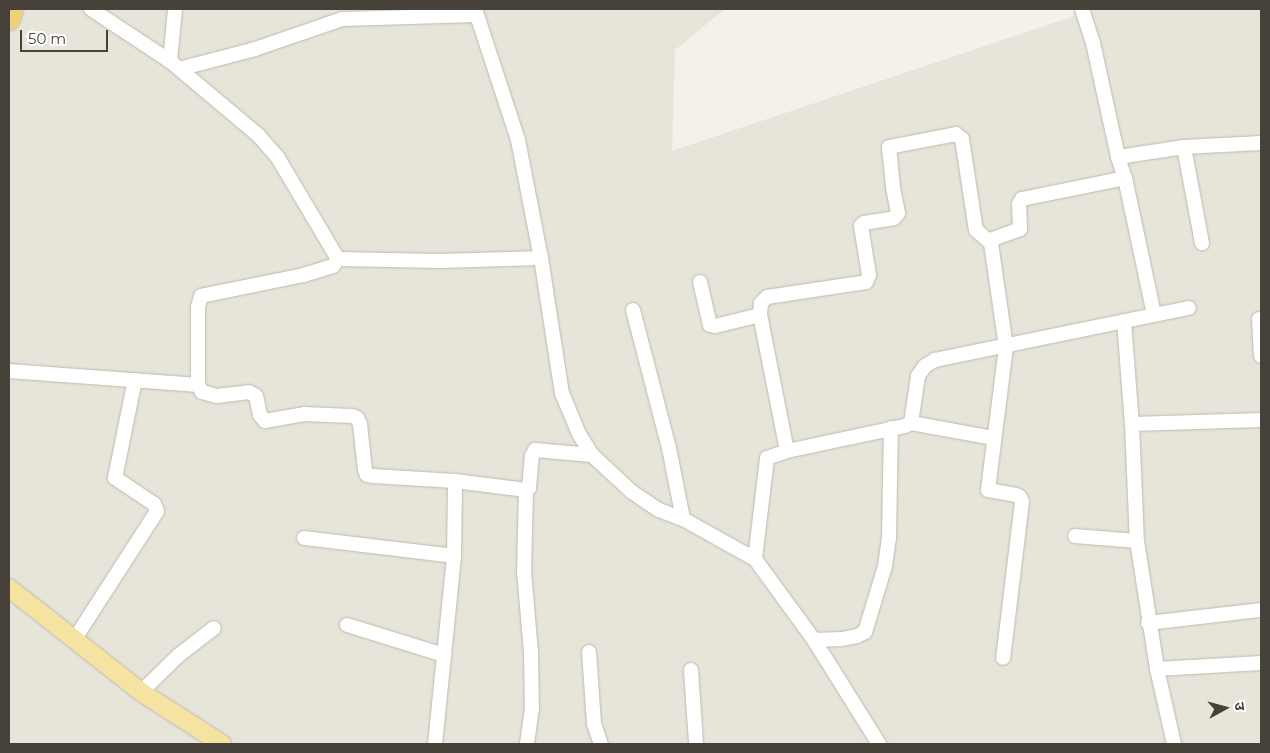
<!DOCTYPE html>
<meta charset="utf-8">
<style>
body{margin:0}
#map{position:relative;width:1270px;height:753px;overflow:hidden;background:#f4f1ea;font-family:Montserrat,"Noto Sans Devanagari",sans-serif}
div>[style]{position:absolute}
.residential>*{inset:0;background:#e7e4d9}
.roads{filter:drop-shadow(0 0 1px #bebaae) drop-shadow(0 0 1px #bebaae)}
.minor>*{height:14px;margin:-7px;padding:0 7px;transform-origin:7px;border-radius:7px;background:#fff}
.major>*{height:18px;margin:-9px;padding:0 9px;transform-origin:9px;border-radius:9px;background:#f5e3a2}
.highway>*{height:21px;margin:-10.5px;padding:0 10.5px;transform-origin:10.5px;border-radius:10.5px;background:#f0d179}
span{translate:-50% -50%;white-space:nowrap;text-align:center;line-height:1.15;-webkit-text-stroke:4px #fff;paint-order:stroke}
.frame{position:absolute;inset:0;border:10px solid #474239;pointer-events:none}
.north{position:absolute;left:1200px;top:683px;width:50px;height:50px;-webkit-text-stroke:4px #fff;paint-order:stroke;rotate:83deg;font-size:14px;font-weight:700;line-height:20px;text-align:center;color:#474239}
.north::after{content:'';display:block;margin:auto;width:18px;height:22px;background:#474239;clip-path:polygon(50% 0,100% 100%,50% 72%,0 100%)}
.scale{position:absolute;left:20px;top:30px;width:88px;height:22px;box-sizing:border-box;border:2px solid #474239;border-top:0;padding-left:6px;font-size:15px;line-height:18px;white-space:nowrap;color:#474239;-webkit-text-stroke:4px #fff;paint-order:stroke}
</style>
<div id="map">
<div class="residential">
<i style="clip-path:polygon(9px 9px,725px 9px,675px 50px,672px 151px,1074px 16px,1074px 9px,1261px 9px,1261px 744px,9px 744px)"></i>
</div>
<div class="roads">
<div class="minor">
<i style="left:91px;top:9px;width:95px;rotate:33.4deg"></i>
<i style="left:170px;top:61px;width:116px;rotate:40.1deg"></i>
<i style="left:259px;top:136px;width:29px;rotate:49deg"></i>
<i style="left:278px;top:158px;width:117px;rotate:59.3deg"></i>
<i style="left:338px;top:259px;width:9px;rotate:126deg"></i>
<i style="left:333px;top:266px;width:30px;rotate:163deg"></i>
<i style="left:304px;top:275px;width:105px;rotate:168.5deg"></i>
<i style="left:201px;top:296px;width:11px;rotate:105deg"></i>
<i style="left:198px;top:307px;width:78px;rotate:90deg"></i>
<i style="left:198px;top:385px;width:8px;rotate:60deg"></i>
<i style="left:202px;top:392px;width:16px;rotate:15deg"></i>
<i style="left:217px;top:396px;width:32px;rotate:-7deg"></i>
<i style="left:249px;top:392px;width:8px;rotate:30deg"></i>
<i style="left:256px;top:396px;width:19px;rotate:78deg"></i>
<i style="left:260px;top:415px;width:8px;rotate:50deg"></i>
<i style="left:265px;top:421px;width:41px;rotate:-9.9deg"></i>
<i style="left:305px;top:414px;width:47px;rotate:2.4deg"></i>
<i style="left:352px;top:416px;width:5px;rotate:22deg"></i>
<i style="left:357px;top:418px;width:7px;rotate:63deg"></i>
<i style="left:360px;top:424px;width:46px;rotate:83.8deg"></i>
<i style="left:365px;top:470px;width:5px;rotate:68deg"></i>
<i style="left:367px;top:475px;width:6px;rotate:9deg"></i>
<i style="left:373px;top:476px;width:82px;rotate:3.5deg"></i>
<i style="left:455px;top:481px;width:72px;rotate:7.2deg"></i>
<i style="left:526px;top:490px;width:4px;rotate:-34deg"></i>
<i style="left:529px;top:488px;width:32px;rotate:-85deg"></i>
<i style="left:532px;top:456px;width:7px;rotate:-63deg"></i>
<i style="left:535px;top:450px;width:57px;rotate:5deg"></i>
<i style="left:475px;top:9px;width:138px;rotate:71.8deg"></i>
<i style="left:518px;top:140px;width:120px;rotate:79deg"></i>
<i style="left:541px;top:258px;width:137px;rotate:81.2deg"></i>
<i style="left:562px;top:393px;width:44px;rotate:67.5deg"></i>
<i style="left:579px;top:434px;width:25px;rotate:58deg"></i>
<i style="left:592px;top:455px;width:54px;rotate:42.8deg"></i>
<i style="left:632px;top:492px;width:32px;rotate:34deg"></i>
<i style="left:659px;top:510px;width:26px;rotate:21deg"></i>
<i style="left:683px;top:519px;width:82px;rotate:29.1deg"></i>
<i style="left:755px;top:559px;width:100px;rotate:53.9deg"></i>
<i style="left:814px;top:640px;width:123px;rotate:58deg"></i>
<i style="left:1082px;top:9px;width:36px;rotate:72deg"></i>
<i style="left:1093px;top:43px;width:117px;rotate:77.6deg"></i>
<i style="left:1118px;top:157px;width:22px;rotate:72deg"></i>
<i style="left:1125px;top:178px;width:139px;rotate:78deg"></i>
<i style="left:170px;top:61px;width:52px;rotate:-84.5deg"></i>
<i style="left:179px;top:69px;width:79px;rotate:-14.7deg"></i>
<i style="left:255px;top:49px;width:92px;rotate:-19deg"></i>
<i style="left:342px;top:19px;width:135px;rotate:-1.7deg"></i>
<i style="left:1184px;top:147px;width:98px;rotate:79.4deg"></i>
<i style="left:1118px;top:157px;width:67px;rotate:-8.6deg"></i>
<i style="left:1184px;top:147px;width:77px;rotate:-3deg"></i>
<i style="left:990px;top:240px;width:32px;rotate:-20deg"></i>
<i style="left:1020px;top:229px;width:25px;rotate:-92deg"></i>
<i style="left:1019px;top:204px;width:6px;rotate:-59deg"></i>
<i style="left:1022px;top:199px;width:105px;rotate:-11.5deg"></i>
<i style="left:338px;top:259px;width:103px;rotate:1.1deg"></i>
<i style="left:441px;top:261px;width:100px;rotate:-1.7deg"></i>
<i style="left:700px;top:282px;width:44px;rotate:76.9deg"></i>
<i style="left:710px;top:325px;width:5px;rotate:11deg"></i>
<i style="left:715px;top:326px;width:46px;rotate:-13.7deg"></i>
<i style="left:633px;top:310px;width:143px;rotate:75.4deg"></i>
<i style="left:669px;top:448px;width:72px;rotate:78.8deg"></i>
<i style="left:1259px;top:319px;width:37px;rotate:87deg"></i>
<i style="left:1124px;top:321px;width:103px;rotate:85.6deg"></i>
<i style="left:1132px;top:424px;width:117px;rotate:87.6deg"></i>
<i style="left:1137px;top:541px;width:130px;rotate:81.1deg"></i>
<i style="left:1157px;top:669px;width:77px;rotate:77.2deg"></i>
<i style="left:9px;top:371px;width:190px;rotate:4.2deg"></i>
<i style="left:911px;top:423px;width:83px;rotate:10.4deg"></i>
<i style="left:1132px;top:424px;width:129px;rotate:-1.8deg"></i>
<i style="left:787px;top:451px;width:139px;rotate:-101.2deg"></i>
<i style="left:760px;top:315px;width:12px;rotate:-85deg"></i>
<i style="left:761px;top:303px;width:8px;rotate:-45deg"></i>
<i style="left:767px;top:297px;width:100px;rotate:-8.6deg"></i>
<i style="left:866px;top:282px;width:8px;rotate:-67deg"></i>
<i style="left:869px;top:275px;width:50px;rotate:-99.3deg"></i>
<i style="left:861px;top:226px;width:4px;rotate:-45deg"></i>
<i style="left:864px;top:223px;width:30px;rotate:-9deg"></i>
<i style="left:894px;top:218px;width:6px;rotate:-51deg"></i>
<i style="left:898px;top:213px;width:26px;rotate:-101deg"></i>
<i style="left:893px;top:187px;width:40px;rotate:-95.7deg"></i>
<i style="left:889px;top:147px;width:68px;rotate:-11deg"></i>
<i style="left:956px;top:134px;width:8px;rotate:40deg"></i>
<i style="left:962px;top:139px;width:92px;rotate:81.3deg"></i>
<i style="left:976px;top:230px;width:20px;rotate:41deg"></i>
<i style="left:991px;top:243px;width:105px;rotate:81.8deg"></i>
<i style="left:1006px;top:347px;width:144px;rotate:97.2deg"></i>
<i style="left:988px;top:490px;width:28px;rotate:10deg"></i>
<i style="left:1016px;top:495px;width:4px;rotate:27deg"></i>
<i style="left:1020px;top:497px;width:5px;rotate:68deg"></i>
<i style="left:1022px;top:502px;width:157px;rotate:96.9deg"></i>
<i style="left:526px;top:490px;width:81px;rotate:91.4deg"></i>
<i style="left:524px;top:571px;width:82px;rotate:85.1deg"></i>
<i style="left:531px;top:653px;width:55px;rotate:89deg"></i>
<i style="left:532px;top:708px;width:36px;rotate:98deg"></i>
<i style="left:1075px;top:536px;width:62px;rotate:4.6deg"></i>
<i style="left:304px;top:538px;width:151px;rotate:6.8deg"></i>
<i style="left:755px;top:559px;width:102px;rotate:-83.2deg"></i>
<i style="left:767px;top:458px;width:21px;rotate:-19deg"></i>
<i style="left:787px;top:451px;width:121px;rotate:-12deg"></i>
<i style="left:905px;top:426px;width:7px;rotate:-27deg"></i>
<i style="left:911px;top:423px;width:48px;rotate:-81.5deg"></i>
<i style="left:918px;top:376px;width:12px;rotate:-55deg"></i>
<i style="left:925px;top:366px;width:12px;rotate:-31deg"></i>
<i style="left:935px;top:360px;width:259px;rotate:-11.6deg"></i>
<i style="left:1148px;top:623px;width:114px;rotate:-6.6deg"></i>
<i style="left:347px;top:625px;width:102px;rotate:17.2deg"></i>
<i style="left:74px;top:640px;width:153px;rotate:-57.2deg"></i>
<i style="left:157px;top:511px;width:8px;rotate:-113deg"></i>
<i style="left:154px;top:504px;width:47px;rotate:-146.3deg"></i>
<i style="left:115px;top:478px;width:100px;rotate:-78.5deg"></i>
<i style="left:814px;top:640px;width:28px;rotate:-2deg"></i>
<i style="left:842px;top:639px;width:15px;rotate:-11deg"></i>
<i style="left:857px;top:636px;width:9px;rotate:-27deg"></i>
<i style="left:865px;top:632px;width:69px;rotate:-73.1deg"></i>
<i style="left:885px;top:566px;width:28px;rotate:-82deg"></i>
<i style="left:889px;top:538px;width:110px;rotate:-89deg"></i>
<i style="left:589px;top:652px;width:72px;rotate:86deg"></i>
<i style="left:594px;top:724px;width:21px;rotate:71deg"></i>
<i style="left:1157px;top:669px;width:104px;rotate:-3.3deg"></i>
<i style="left:691px;top:670px;width:74px;rotate:86.1deg"></i>
<i style="left:141px;top:692px;width:53px;rotate:-44.2deg"></i>
<i style="left:179px;top:655px;width:44px;rotate:-37.6deg"></i>
<i style="left:435px;top:744px;width:189px;rotate:-84.2deg"></i>
<i style="left:454px;top:556px;width:75px;rotate:-89.2deg"></i>
</div>
<div class="major">
<i style="left:9px;top:588px;width:168px;rotate:38.2deg"></i>
<i style="left:141px;top:692px;width:96px;rotate:32.7deg"></i>
</div>
<div class="highway">
<i style="left:9px;top:19px;width:10px;rotate:-73deg"></i>
</div>
</div>
<div class="frame"></div>
<div class="north">उ</div>
<div class="scale">50 m</div>
</div>
